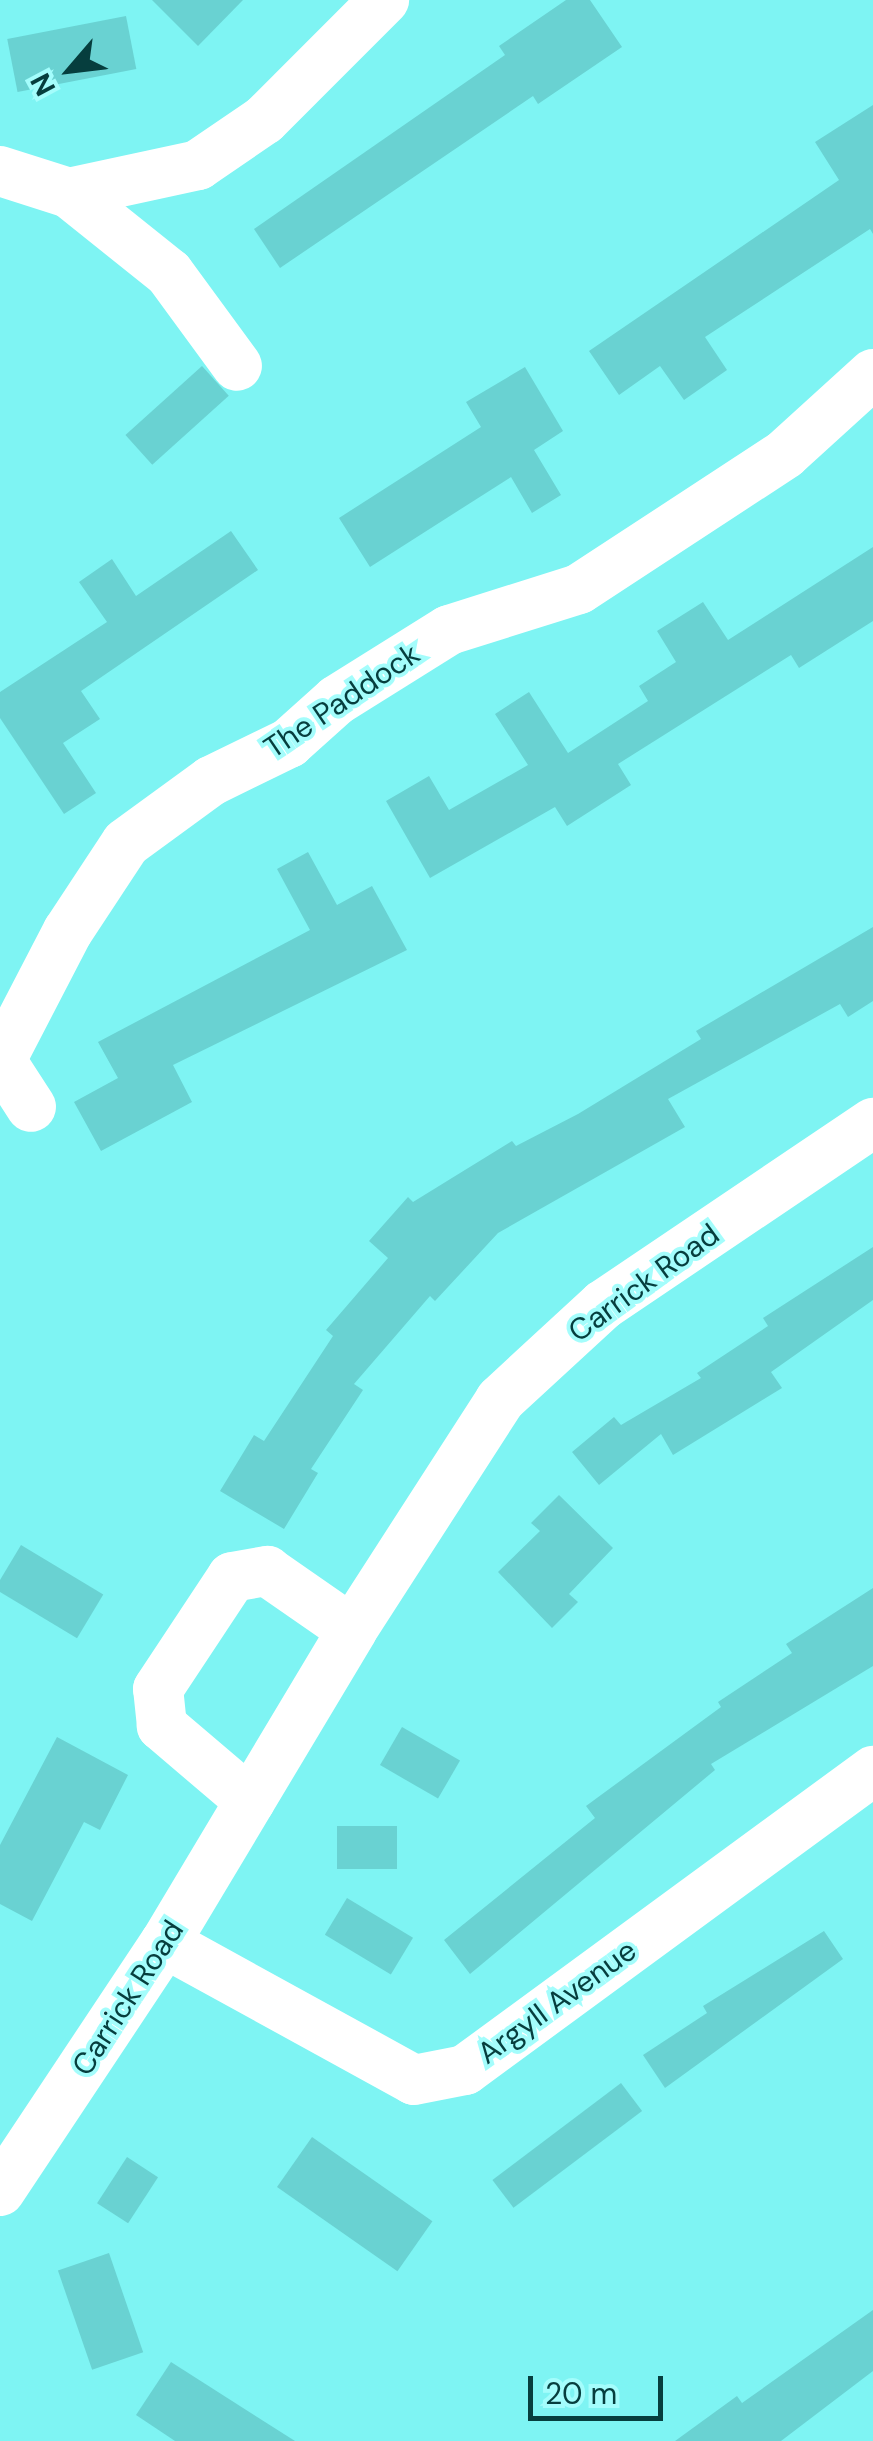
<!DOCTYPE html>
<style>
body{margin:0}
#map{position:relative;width:873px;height:2441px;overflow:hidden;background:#7ef4f3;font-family:"DM Sans",sans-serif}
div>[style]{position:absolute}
.building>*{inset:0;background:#69d2d2;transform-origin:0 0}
.street>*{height:50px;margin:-25px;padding:0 25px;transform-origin:25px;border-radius:25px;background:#fff}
span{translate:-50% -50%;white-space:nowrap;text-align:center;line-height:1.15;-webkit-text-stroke:8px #a4fdfc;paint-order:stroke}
.street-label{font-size:30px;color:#063e3e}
.north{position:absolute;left:20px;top:20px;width:100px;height:100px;-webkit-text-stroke:8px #a4fdfc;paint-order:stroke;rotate:242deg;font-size:28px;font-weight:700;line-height:40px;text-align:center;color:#063e3e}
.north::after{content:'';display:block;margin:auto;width:35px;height:45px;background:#063e3e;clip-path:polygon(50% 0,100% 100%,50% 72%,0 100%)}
.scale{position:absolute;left:528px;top:2376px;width:135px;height:45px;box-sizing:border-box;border:5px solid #063e3e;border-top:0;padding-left:12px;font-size:30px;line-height:35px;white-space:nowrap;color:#063e3e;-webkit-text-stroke:8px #a4fdfc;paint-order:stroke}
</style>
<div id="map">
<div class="building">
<i style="clip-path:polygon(152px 0,243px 0,198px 46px)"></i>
<i style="clip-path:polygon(566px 0,590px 0,622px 47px,538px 104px,533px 96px,280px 268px,254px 229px,505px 55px,499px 46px)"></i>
<i style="left:126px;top:16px;width:54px;height:121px;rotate:79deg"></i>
<i style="clip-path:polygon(873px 105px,873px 234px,870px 229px,705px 337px,727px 370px,684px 400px,660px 366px,619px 395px,589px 351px,839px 180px,815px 142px)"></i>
<i style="left:202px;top:366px;width:40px;height:103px;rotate:48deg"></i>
<i style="clip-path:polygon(525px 367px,563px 431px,534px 450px,561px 495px,532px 513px,511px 477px,370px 567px,339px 518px,481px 427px,466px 402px)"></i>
<i style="clip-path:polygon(231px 531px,258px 570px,81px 691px,100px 719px,63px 743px,96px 793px,64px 814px,0 718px,0 692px,107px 622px,79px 582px,112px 559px,136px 596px)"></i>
<i style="clip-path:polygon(873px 547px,873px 621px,799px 668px,791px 655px,618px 764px,631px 785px,567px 826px,555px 807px,430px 878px,386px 801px,429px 776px,449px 810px,528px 765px,495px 714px,529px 692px,568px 753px,648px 701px,639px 686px,676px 662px,657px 631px,703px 602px,728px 640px)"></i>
<i style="clip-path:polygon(308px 852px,337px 905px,372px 886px,407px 950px,173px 1065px,192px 1102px,101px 1151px,74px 1102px,118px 1078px,98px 1042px,310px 930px,277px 869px)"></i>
<i style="clip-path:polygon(873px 927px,873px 1001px,848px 1017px,840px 1004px,668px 1099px,685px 1127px,498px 1233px,435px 1301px,430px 1296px,354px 1384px,363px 1390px,311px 1469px,318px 1473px,284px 1529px,220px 1491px,254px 1435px,264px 1441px,333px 1336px,326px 1330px,388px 1258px,369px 1241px,408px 1197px,413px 1202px,512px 1141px,516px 1146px,578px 1114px,701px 1039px,696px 1031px)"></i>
<i style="clip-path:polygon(873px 1247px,873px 1300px,771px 1372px,782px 1388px,673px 1455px,661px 1434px,599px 1485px,572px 1452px,614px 1417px,621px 1425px,701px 1378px,697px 1373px,768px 1326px,763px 1318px)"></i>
<i style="clip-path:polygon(559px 1495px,613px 1548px,569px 1594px,578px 1602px,552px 1628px,498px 1572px,540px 1531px,531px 1523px)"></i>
<i style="left:21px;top:1545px;width:96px;height:51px;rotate:31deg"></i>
<i style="clip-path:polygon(873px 1588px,873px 1666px,711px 1764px,715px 1770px,470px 1974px,444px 1940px,595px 1818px,586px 1806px,721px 1707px,718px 1702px,792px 1653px,786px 1644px)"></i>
<i style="left:402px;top:1727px;width:67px;height:44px;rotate:30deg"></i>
<i style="clip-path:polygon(57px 1737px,128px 1775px,100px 1830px,84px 1822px,32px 1921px,0 1904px,0 1845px)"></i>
<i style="left:337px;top:1826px;width:60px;height:43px"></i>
<i style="left:347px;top:1898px;width:77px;height:43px;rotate:31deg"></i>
<i style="clip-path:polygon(824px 1931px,843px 1959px,665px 2088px,643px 2055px,707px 2013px,703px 2006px)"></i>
<i style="left:621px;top:2083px;width:35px;height:161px;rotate:53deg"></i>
<i style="left:312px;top:2137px;width:147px;height:61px;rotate:35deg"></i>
<i style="left:127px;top:2157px;width:37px;height:55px;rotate:33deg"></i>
<i style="left:109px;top:2253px;width:105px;height:54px;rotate:71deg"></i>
<i style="clip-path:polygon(873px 2310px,873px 2371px,781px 2441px,675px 2441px,737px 2396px,742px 2403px)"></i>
<i style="clip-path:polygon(171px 2362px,295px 2441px,175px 2441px,136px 2415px)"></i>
</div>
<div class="street">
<i style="left:0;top:171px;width:72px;rotate:17.7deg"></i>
<i style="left:69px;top:193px;width:132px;rotate:-12.2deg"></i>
<i style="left:198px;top:165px;width:80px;rotate:-34.3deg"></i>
<i style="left:264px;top:120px;width:170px;rotate:-45deg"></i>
<i style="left:69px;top:193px;width:128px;rotate:38.7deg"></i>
<i style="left:169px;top:273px;width:115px;rotate:53.8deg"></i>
<i style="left:0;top:1059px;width:57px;rotate:57.1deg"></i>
<i style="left:1px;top:1060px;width:145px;rotate:-62.6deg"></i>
<i style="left:68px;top:931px;width:105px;rotate:-56.6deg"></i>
<i style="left:126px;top:843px;width:105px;rotate:-36.1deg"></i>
<i style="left:211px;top:781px;width:87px;rotate:-26deg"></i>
<i style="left:289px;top:743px;width:64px;rotate:-41.9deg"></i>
<i style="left:337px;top:700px;width:132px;rotate:-32deg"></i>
<i style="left:449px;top:630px;width:136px;rotate:-17.5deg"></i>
<i style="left:579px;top:589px;width:246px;rotate:-33.2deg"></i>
<i style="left:785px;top:454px;width:119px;rotate:-42.3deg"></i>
<i style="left:250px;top:1801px;width:116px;rotate:-139.6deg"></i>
<i style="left:162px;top:1726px;width:37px;rotate:-96deg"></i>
<i style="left:158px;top:1689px;width:134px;rotate:-56.5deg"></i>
<i style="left:232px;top:1577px;width:36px;rotate:-10deg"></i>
<i style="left:267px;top:1571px;width:103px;rotate:34.8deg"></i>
<i style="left:165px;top:1943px;width:284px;rotate:28.8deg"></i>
<i style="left:414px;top:2080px;width:52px;rotate:-11.1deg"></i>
<i style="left:465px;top:2070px;width:506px;rotate:-36.24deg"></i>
<i style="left:0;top:2191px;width:298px;rotate:-56.4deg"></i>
<i style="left:165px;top:1943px;width:365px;rotate:-59.1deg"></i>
<i style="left:352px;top:1630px;width:274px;rotate:-57.2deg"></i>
<i style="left:500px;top:1400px;width:140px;rotate:-42.7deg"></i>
<i style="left:603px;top:1305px;width:326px;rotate:-34deg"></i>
</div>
<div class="street-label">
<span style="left:342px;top:701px;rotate:-34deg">The Paddock</span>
<span style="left:644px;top:1283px;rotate:-36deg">Carrick Road</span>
<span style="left:128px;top:1998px;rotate:-57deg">Carrick Road</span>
<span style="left:557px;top:2002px;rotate:-36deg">Argyll Avenue</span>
</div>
<div class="north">N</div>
<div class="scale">20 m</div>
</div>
